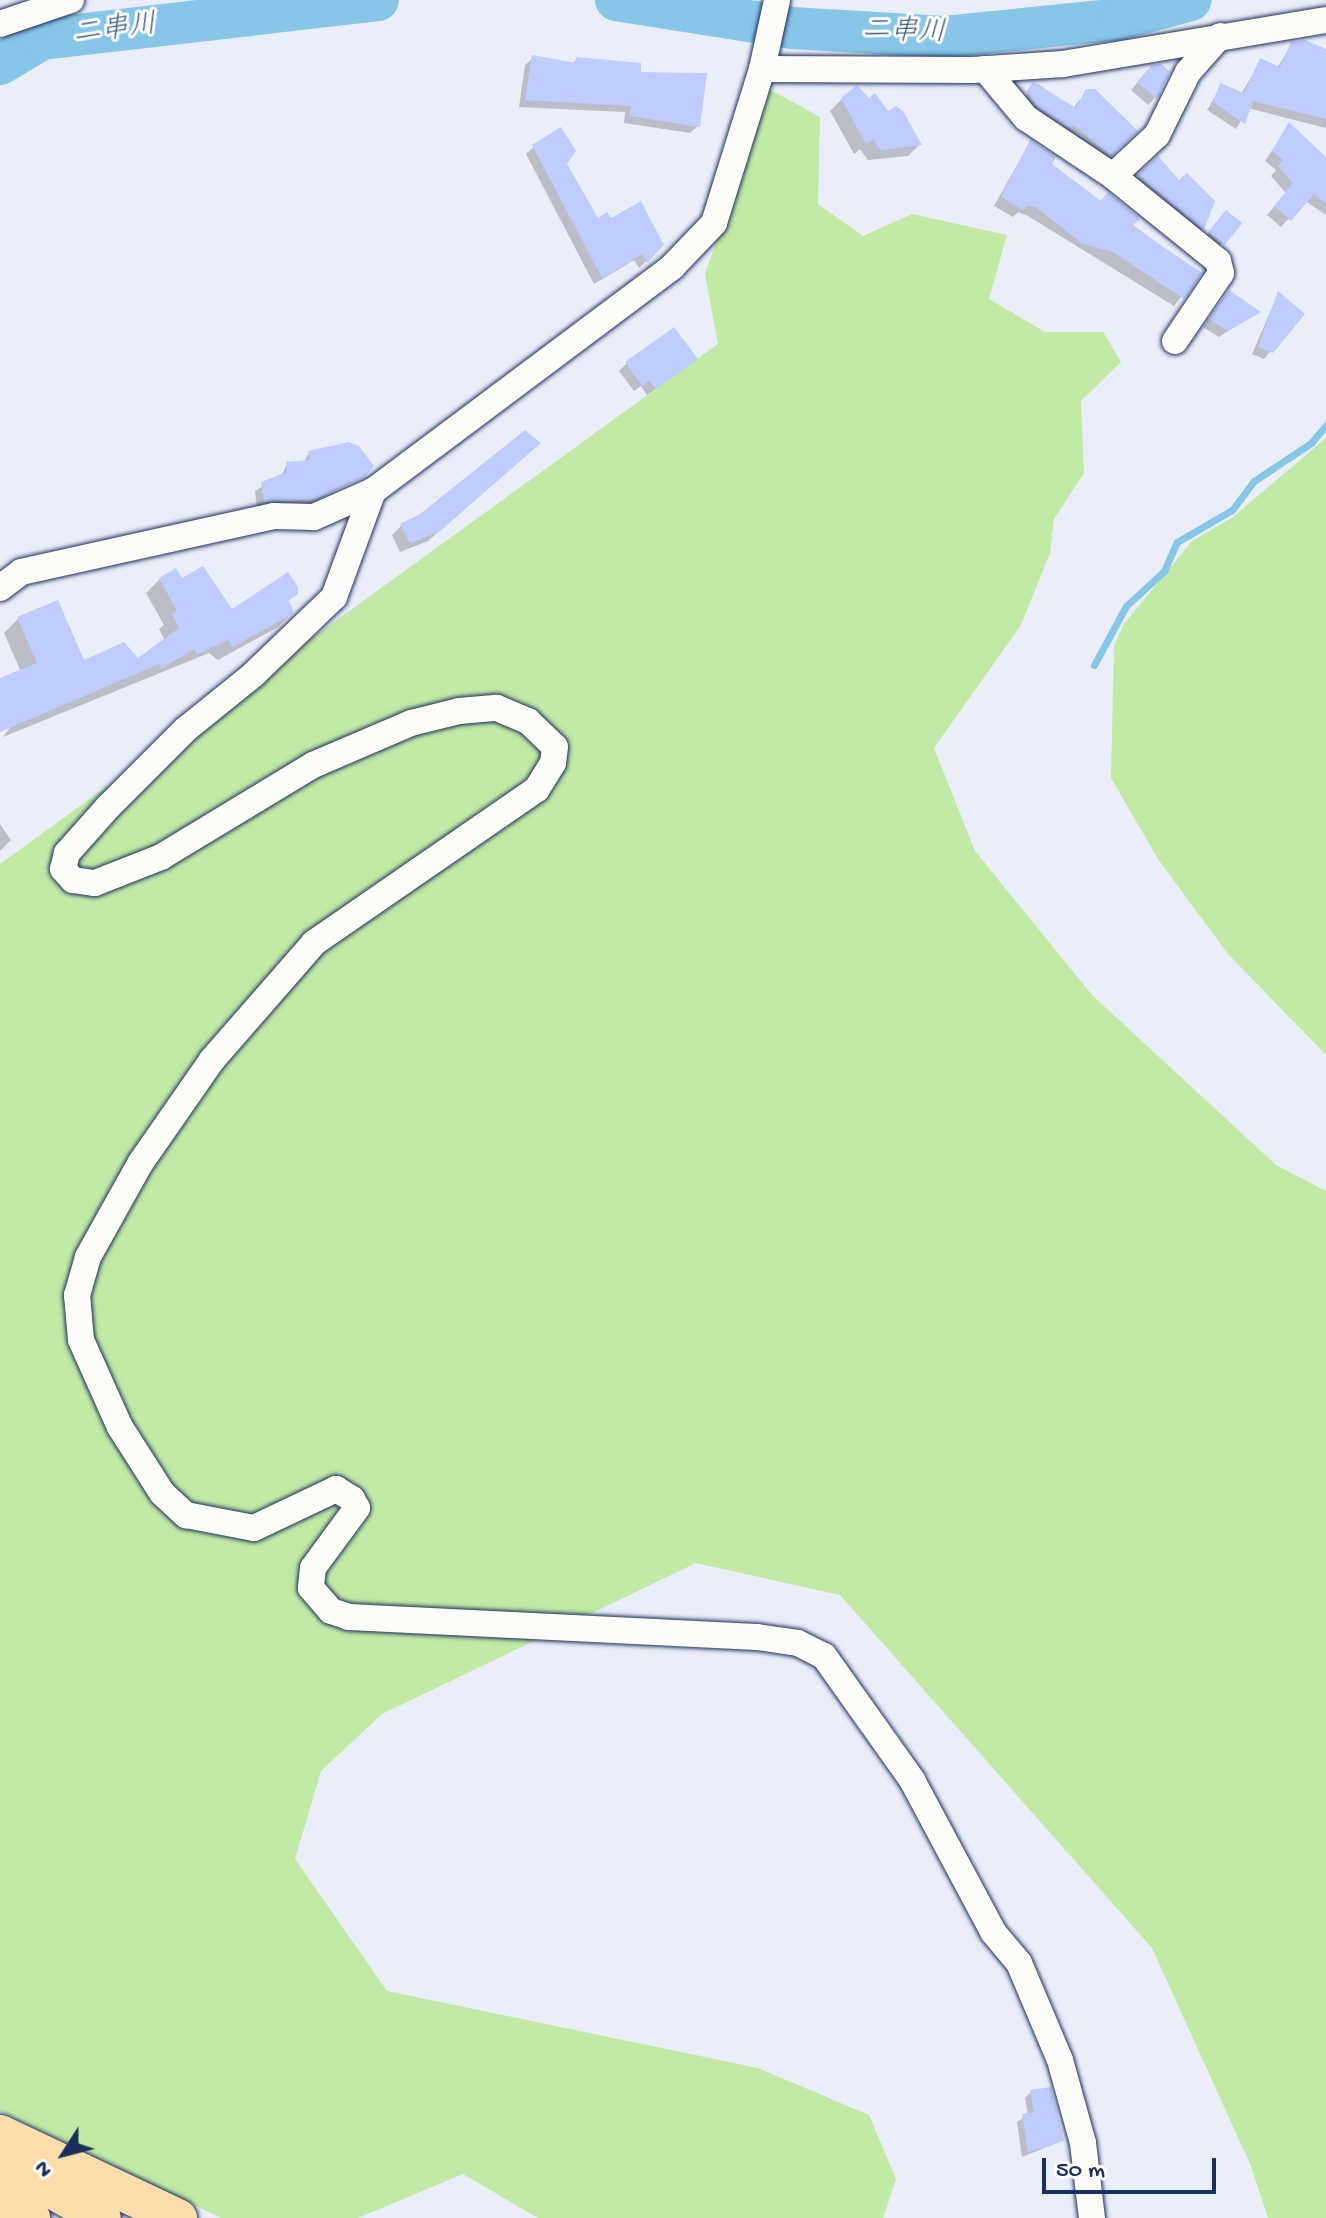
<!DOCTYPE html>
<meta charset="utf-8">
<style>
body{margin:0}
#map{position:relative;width:1326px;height:2218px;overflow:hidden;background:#eaeef9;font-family:"Gochi Hand","Klee One",sans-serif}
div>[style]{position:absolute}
.green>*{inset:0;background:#c2eaa5}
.shadow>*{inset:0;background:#0003}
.stream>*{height:7px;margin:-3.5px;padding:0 3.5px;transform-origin:3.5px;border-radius:3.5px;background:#87c6e7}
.river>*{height:42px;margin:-21px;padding:0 21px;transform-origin:21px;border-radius:21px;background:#87c6e7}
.building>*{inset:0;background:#bfcdfe;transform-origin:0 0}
.roads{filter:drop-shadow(0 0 2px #1b2f5e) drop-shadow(0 0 2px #1b2f5e)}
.minor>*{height:26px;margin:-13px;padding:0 13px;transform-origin:13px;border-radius:13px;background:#fdfcf7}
.highway>*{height:38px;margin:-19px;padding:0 19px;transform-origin:19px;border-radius:19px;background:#faddab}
span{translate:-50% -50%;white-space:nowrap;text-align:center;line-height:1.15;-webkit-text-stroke:6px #fdfcf7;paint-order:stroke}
.water-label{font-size:28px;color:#3b5c87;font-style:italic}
.north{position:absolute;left:24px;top:2114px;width:80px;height:80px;-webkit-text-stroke:6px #fdfcf7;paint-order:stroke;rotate:234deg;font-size:22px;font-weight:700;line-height:32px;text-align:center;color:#1b2f5e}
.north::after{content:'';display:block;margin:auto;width:28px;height:36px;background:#1b2f5e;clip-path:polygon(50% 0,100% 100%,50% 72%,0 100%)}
.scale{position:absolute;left:1042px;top:2158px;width:174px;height:36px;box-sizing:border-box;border:4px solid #1b2f5e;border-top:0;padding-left:10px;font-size:24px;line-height:28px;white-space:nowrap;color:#1b2f5e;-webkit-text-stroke:6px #fdfcf7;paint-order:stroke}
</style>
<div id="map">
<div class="green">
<i style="clip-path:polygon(769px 89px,820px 117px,818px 204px,863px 236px,912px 214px,1007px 235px,989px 299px,1045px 332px,1103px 332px,1121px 362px,1081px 401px,1084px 473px,1054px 519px,1050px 553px,1021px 625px,934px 748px,975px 851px,1092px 995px,1276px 1165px,1326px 1191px,1326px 2218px,1268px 2218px,1250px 2164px,1152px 1948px,840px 1595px,696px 1563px,382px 1714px,321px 1771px,295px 1859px,387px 1991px,758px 2068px,869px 2115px,896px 2179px,883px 2218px,538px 2218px,463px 2174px,358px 2218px,221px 2218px,0 2111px,0 864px,718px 344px,705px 274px)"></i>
<i style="clip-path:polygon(1326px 438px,1326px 1055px,1228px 954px,1158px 859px,1111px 778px,1114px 646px,1124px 624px,1192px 541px,1233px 517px)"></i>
</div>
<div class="shadow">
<i style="clip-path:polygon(1292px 44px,1326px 51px,1326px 128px,1248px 108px,1236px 129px,1207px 110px,1221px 86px,1241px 94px,1261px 61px,1277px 68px)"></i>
<i style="clip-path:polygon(533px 58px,572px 64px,577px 59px,638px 74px,698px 126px,690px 133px,624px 123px,625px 112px,519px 107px,525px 65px)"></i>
<i style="clip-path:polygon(1144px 75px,1155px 98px,1148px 105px,1131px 90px)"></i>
<i style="clip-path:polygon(1038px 84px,1073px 108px,1087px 91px,1135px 131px,1100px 165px,1016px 104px)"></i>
<i style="clip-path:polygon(842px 99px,868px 101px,887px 114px,902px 112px,920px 144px,908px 156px,868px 160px,860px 149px,854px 154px,830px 111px)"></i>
<i style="clip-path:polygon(1289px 125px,1326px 158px,1326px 215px,1305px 201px,1281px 227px,1267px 215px,1286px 193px,1271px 176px,1276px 170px,1265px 161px)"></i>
<i style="clip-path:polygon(1030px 142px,1049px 165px,1199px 273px,1174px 306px,1028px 216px,1018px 212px,1013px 217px,994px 206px)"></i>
<i style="clip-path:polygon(534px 147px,565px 163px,597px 220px,610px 220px,662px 245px,639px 268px,634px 260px,594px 284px,526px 154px)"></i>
<i style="clip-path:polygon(1158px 159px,1203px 228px,1196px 235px,1132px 183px)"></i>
<i style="clip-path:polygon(1219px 220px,1240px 223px,1215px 251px,1202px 241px)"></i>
<i style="clip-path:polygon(1229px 293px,1258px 312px,1219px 337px,1203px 327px)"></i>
<i style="clip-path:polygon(1278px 294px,1271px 351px,1264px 359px,1252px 354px)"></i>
<i style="clip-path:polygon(626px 364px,688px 366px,647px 395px,641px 386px,634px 391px,619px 371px)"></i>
<i style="clip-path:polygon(529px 452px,428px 541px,400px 552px,392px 535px,401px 526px)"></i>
<i style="clip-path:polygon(309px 453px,363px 476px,308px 505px,257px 508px,255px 491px,281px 476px,287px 464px,303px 463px)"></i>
<i style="clip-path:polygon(160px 579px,181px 581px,231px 611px,296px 593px,287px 602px,292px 613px,278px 627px,218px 660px,209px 653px,3px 737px,28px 703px,0 722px,0 681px,21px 672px,4px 633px,18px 619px,83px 662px,137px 661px,165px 640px,159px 629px,164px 625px,146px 593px)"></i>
<i style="clip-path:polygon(0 824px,11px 840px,0 851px)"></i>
<i style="clip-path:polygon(1031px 2092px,1062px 2141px,1022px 2157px,1017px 2122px,1028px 2115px,1025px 2098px)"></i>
</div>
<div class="stream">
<i style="left:1094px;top:665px;width:67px;rotate:-61.5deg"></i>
<i style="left:1126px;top:606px;width:52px;rotate:-42.6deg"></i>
<i style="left:1164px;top:571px;width:32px;rotate:-66deg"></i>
<i style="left:1177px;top:542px;width:64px;rotate:-30.2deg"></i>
<i style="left:1232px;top:510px;width:36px;rotate:-53deg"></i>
<i style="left:1254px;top:481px;width:69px;rotate:-33.7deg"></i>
<i style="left:1311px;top:443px;width:23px;rotate:-50deg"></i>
</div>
<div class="river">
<i style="left:616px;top:0;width:178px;rotate:9deg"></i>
<i style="left:792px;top:28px;width:152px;rotate:3.4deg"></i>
<i style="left:944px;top:37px;width:177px;rotate:-5.8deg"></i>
<i style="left:1120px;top:19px;width:73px;rotate:-15deg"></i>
<i style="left:0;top:64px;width:49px;rotate:-30.8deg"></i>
<i style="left:42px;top:39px;width:338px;rotate:-6.6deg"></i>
</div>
<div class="building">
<i style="clip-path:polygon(1305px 40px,1326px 49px,1326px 119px,1253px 101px,1245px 124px,1213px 102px,1220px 83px,1244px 93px,1260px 58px,1280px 67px,1291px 42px)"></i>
<i style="clip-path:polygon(532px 55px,576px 63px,576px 57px,641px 63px,641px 72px,707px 73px,700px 127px,630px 116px,631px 106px,525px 100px)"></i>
<i style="clip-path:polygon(1161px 64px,1170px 72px,1157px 99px,1137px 82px,1152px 65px)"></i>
<i style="clip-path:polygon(1033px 82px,1076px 108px,1086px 89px,1095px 89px,1138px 131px,1111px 156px,1074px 125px,1071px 129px,1037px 106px,1026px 92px)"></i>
<i style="clip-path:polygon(857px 85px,869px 98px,875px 93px,888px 111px,896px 106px,903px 111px,922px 145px,880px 150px,873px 139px,866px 144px,841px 98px)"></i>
<i style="clip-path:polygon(1289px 122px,1326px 157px,1326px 204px,1314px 194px,1291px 221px,1274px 206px,1293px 183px,1278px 166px,1283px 160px,1272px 151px)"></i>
<i style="clip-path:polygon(561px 127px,576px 151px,567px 164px,598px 218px,607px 212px,611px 218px,641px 201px,664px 245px,647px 263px,642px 254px,602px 278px,532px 145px)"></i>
<i style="clip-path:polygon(1030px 140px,1056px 157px,1052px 164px,1101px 201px,1108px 192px,1140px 219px,1132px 226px,1202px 273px,1184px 299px,1113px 252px,1083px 244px,1037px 208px,1028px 205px,1023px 210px,1001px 197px)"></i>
<i style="clip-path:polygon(1158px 156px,1179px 180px,1187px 173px,1215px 201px,1204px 230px,1137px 175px)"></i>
<i style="left:1226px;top:210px;width:21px;height:28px;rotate:39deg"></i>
<i style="clip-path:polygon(1229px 290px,1261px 312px,1228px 331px,1209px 319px)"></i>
<i style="clip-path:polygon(1278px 291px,1305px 314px,1273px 353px,1258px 347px)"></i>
<i style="clip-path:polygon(674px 327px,698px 359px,656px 389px,649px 380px,642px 386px,625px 362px)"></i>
<i style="clip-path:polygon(525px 430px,541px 443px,439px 532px,410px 543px,400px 524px,420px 514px)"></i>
<i style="clip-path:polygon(349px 442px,359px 446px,374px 466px,365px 477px,316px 499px,264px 502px,261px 482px,287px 472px,286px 462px,310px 460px,308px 451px)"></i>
<i style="clip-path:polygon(203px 566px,232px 609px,288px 572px,298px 587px,298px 594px,289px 600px,294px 613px,232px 647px,228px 640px,197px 654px,194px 649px,162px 668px,159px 664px,0 732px,0 678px,37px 663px,17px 617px,58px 600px,84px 660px,124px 642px,138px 658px,179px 628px,172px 614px,177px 611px,159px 578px,176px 568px,182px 578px)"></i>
<i style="clip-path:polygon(1051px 2087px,1064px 2141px,1028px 2152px,1022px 2114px,1034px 2112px,1030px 2090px)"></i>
</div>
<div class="roads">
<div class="minor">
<i style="left:0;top:24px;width:75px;rotate:-18.7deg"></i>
<i style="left:762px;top:69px;width:211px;rotate:0.3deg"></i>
<i style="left:973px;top:70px;width:90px;rotate:-3.8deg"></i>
<i style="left:1063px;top:64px;width:267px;rotate:-9.5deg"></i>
<i style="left:985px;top:69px;width:64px;rotate:50.1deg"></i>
<i style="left:1026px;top:118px;width:105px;rotate:33.7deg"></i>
<i style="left:1175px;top:341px;width:82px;rotate:-55.9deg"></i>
<i style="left:1221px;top:273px;width:12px;rotate:-104deg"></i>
<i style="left:1218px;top:261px;width:135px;rotate:-141deg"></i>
<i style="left:1113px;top:176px;width:60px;rotate:-43deg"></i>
<i style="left:1157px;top:135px;width:70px;rotate:-63.8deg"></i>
<i style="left:1188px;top:72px;width:48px;rotate:-48.4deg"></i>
<i style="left:373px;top:491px;width:113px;rotate:110.2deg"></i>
<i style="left:334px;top:597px;width:112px;rotate:136.1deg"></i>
<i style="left:253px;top:675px;width:86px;rotate:141.1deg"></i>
<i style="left:186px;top:729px;width:110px;rotate:135deg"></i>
<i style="left:108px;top:807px;width:62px;rotate:131.7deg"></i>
<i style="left:67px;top:853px;width:16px;rotate:104deg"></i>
<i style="left:63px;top:869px;width:15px;rotate:48deg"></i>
<i style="left:73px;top:880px;width:22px;rotate:8deg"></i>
<i style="left:95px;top:883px;width:71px;rotate:-21.5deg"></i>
<i style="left:161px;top:857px;width:178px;rotate:-31.2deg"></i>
<i style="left:313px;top:765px;width:107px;rotate:-23.2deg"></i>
<i style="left:411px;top:723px;width:49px;rotate:-14deg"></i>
<i style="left:459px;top:711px;width:38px;rotate:-5deg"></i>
<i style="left:497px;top:708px;width:34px;rotate:23deg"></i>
<i style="left:528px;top:721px;width:37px;rotate:44deg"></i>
<i style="left:555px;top:747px;width:16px;rotate:97deg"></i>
<i style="left:553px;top:763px;width:31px;rotate:122deg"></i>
<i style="left:537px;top:789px;width:271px;rotate:145.4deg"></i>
<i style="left:314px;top:943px;width:155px;rotate:131.1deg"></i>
<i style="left:212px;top:1060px;width:124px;rotate:124.8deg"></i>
<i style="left:141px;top:1162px;width:109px;rotate:119.2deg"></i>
<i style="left:88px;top:1257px;width:40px;rotate:106deg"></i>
<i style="left:77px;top:1295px;width:45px;rotate:84.9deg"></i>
<i style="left:81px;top:1340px;width:95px;rotate:65.9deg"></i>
<i style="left:120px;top:1427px;width:78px;rotate:57.5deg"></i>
<i style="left:162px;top:1493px;width:33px;rotate:43deg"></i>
<i style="left:186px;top:1515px;width:69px;rotate:10.8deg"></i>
<i style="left:254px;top:1528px;width:91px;rotate:-25.4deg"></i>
<i style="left:336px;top:1489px;width:19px;rotate:32deg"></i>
<i style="left:352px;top:1499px;width:10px;rotate:61deg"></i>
<i style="left:357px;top:1508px;width:74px;rotate:126.3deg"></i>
<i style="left:313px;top:1568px;width:20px;rotate:96deg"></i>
<i style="left:311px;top:1588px;width:30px;rotate:49deg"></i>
<i style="left:331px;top:1611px;width:19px;rotate:18deg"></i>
<i style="left:349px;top:1617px;width:408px;rotate:2.8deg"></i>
<i style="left:757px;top:1637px;width:41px;rotate:8.3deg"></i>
<i style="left:798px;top:1643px;width:29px;rotate:27deg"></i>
<i style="left:824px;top:1656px;width:152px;rotate:54.6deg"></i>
<i style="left:912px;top:1780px;width:172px;rotate:61.9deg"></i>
<i style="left:993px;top:1932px;width:40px;rotate:50deg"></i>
<i style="left:1019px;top:1963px;width:105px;rotate:67.1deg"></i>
<i style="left:1060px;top:2060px;width:86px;rotate:74.5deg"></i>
<i style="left:1083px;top:2143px;width:76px;rotate:83.2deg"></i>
<i style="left:0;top:588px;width:26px;rotate:-37deg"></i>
<i style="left:21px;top:572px;width:259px;rotate:-12.5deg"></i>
<i style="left:274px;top:516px;width:40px;rotate:1.4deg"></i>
<i style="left:314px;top:517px;width:64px;rotate:-23.8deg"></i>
<i style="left:373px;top:491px;width:374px;rotate:-36.8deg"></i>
<i style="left:672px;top:267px;width:61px;rotate:-46.3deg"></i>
<i style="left:714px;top:223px;width:161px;rotate:-72.7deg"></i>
<i style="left:762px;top:69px;width:71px;rotate:-77.7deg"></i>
</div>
<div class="highway">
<i style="left:0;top:2134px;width:197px;rotate:25.3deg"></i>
<i style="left:0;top:2160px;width:117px;rotate:29.6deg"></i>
<i style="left:0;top:2200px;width:36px;rotate:30deg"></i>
</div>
</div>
<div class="water-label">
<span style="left:115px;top:31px;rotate:-7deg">二串川</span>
<span style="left:904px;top:33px;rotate:2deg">二串川</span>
</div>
<div class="north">N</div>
<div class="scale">50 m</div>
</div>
